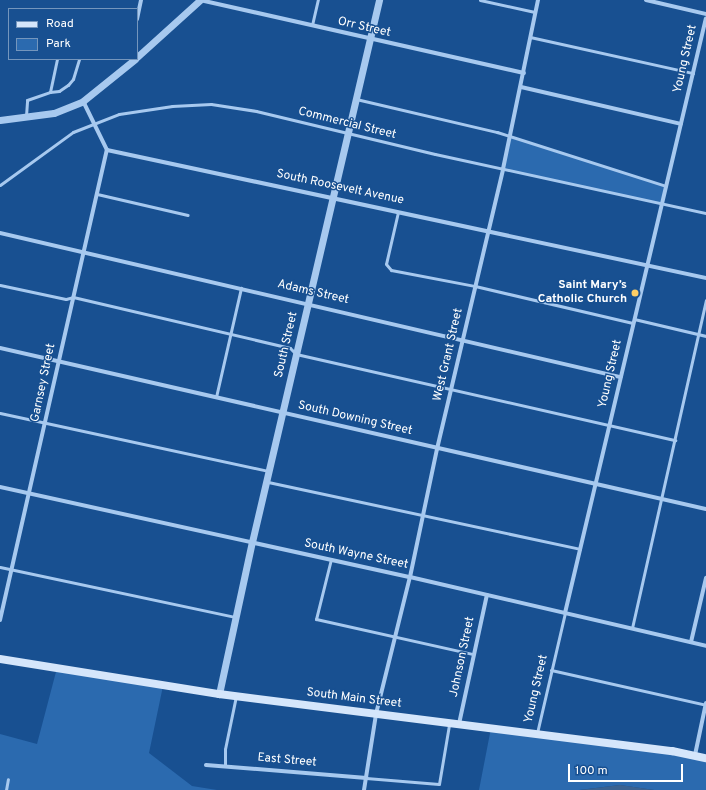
<!DOCTYPE html>
<meta charset="utf-8">
<style>
body{margin:0}
#map{position:relative;width:706px;height:790px;overflow:hidden;background:#185091;font-family:Overpass,sans-serif}
div>[style]{position:absolute}
.green>*{inset:0;background:#2b6aaf}
.water>*{inset:0;background:#3a6291}
.service>*{height:3px;margin:-1.5px;padding:0 1.5px;transform-origin:1.5px;border-radius:1.5px;background:#a7c9ef}
.minor>*{height:4px;margin:-2px;padding:0 2px;transform-origin:2px;border-radius:2px;background:#a7c9ef}
.tertiary>*{height:7px;margin:-3.5px;padding:0 3.5px;transform-origin:3.5px;border-radius:3.5px;background:#a7c9ef}
.secondary>*{height:8px;margin:-4px;padding:0 4px;transform-origin:4px;border-radius:4px;background:#d5e6fb}
.dots>*{width:11px;height:11px;translate:-50% -50%;box-sizing:border-box;border:2px solid #185091;border-radius:50%}
span{translate:-50% -50%;white-space:nowrap;text-align:center;line-height:1.15;-webkit-text-stroke:3px #185091;paint-order:stroke}
.street-label{font-size:12px;color:#fff}
.poi-label{font-size:12px;color:#fff;font-weight:700}
.right{translate:-100% -50%;text-align:right}
.legend{position:absolute;left:8px;top:8px;width:130px;height:52px;box-sizing:border-box;background:#185091;border:1px solid #7496bd;margin:0;padding:5px 7px;list-style:none;font-size:12px;color:#fff}
.legend li{display:flex;align-items:center;gap:8px;height:20px}
.legend b{width:20px;border:1px solid #7496bd}
.scale{position:absolute;left:568px;top:764px;width:115px;height:18px;box-sizing:border-box;border:2px solid #fff;border-top:0;padding-left:5px;font-size:12px;line-height:14px;white-space:nowrap;color:#fff;-webkit-text-stroke:3px #185091;paint-order:stroke}
</style>
<div id="map">
<div class="green">
<i style="clip-path:polygon(509px 137px,666px 186px,661px 203px,503px 169px)"></i>
<i style="clip-path:polygon(57px 668px,163px 686px,149px 753px,192px 786px,217px 790px,0 790px,0 734px,37px 744px)"></i>
<i style="clip-path:polygon(491px 728px,706px 758px,706px 790px,654px 790px,620px 785px,579px 790px,479px 790px)"></i>
</div>
<div class="water">
<i style="clip-path:polygon(620px 785px,654px 790px,579px 790px,580px 790px)"></i>
</div>
<div class="service">
<i style="left:480px;top:0;width:56px;rotate:12.3deg"></i>
<i style="left:312px;top:25px;width:26px;rotate:-77deg"></i>
<i style="left:530px;top:37px;width:167px;rotate:12.5deg"></i>
<i style="left:50px;top:92px;width:9px;rotate:-6deg"></i>
<i style="left:59px;top:91px;width:11px;rotate:-34deg"></i>
<i style="left:68px;top:85px;width:8px;rotate:-50deg"></i>
<i style="left:73px;top:79px;width:21px;rotate:-73deg"></i>
<i style="left:356px;top:99px;width:145px;rotate:13.2deg"></i>
<i style="left:497px;top:132px;width:177px;rotate:17.7deg"></i>
<i style="left:26px;top:116px;width:16px;rotate:-86deg"></i>
<i style="left:27px;top:100px;width:24px;rotate:-19deg"></i>
<i style="left:50px;top:92px;width:34px;rotate:-78deg"></i>
<i style="left:0;top:185px;width:90px;rotate:-36deg"></i>
<i style="left:73px;top:132px;width:49px;rotate:-21.4deg"></i>
<i style="left:119px;top:114px;width:54px;rotate:-8.6deg"></i>
<i style="left:172px;top:106px;width:39px;rotate:-3deg"></i>
<i style="left:211px;top:104px;width:46px;rotate:8.8deg"></i>
<i style="left:256px;top:111px;width:184px;rotate:13.5deg"></i>
<i style="left:435px;top:154px;width:277px;rotate:12.3deg"></i>
<i style="left:97px;top:194px;width:93px;rotate:13deg"></i>
<i style="left:398px;top:212px;width:53px;rotate:103deg"></i>
<i style="left:386px;top:264px;width:8px;rotate:50deg"></i>
<i style="left:391px;top:270px;width:86px;rotate:10.8deg"></i>
<i style="left:475px;top:286px;width:162px;rotate:13.2deg"></i>
<i style="left:0;top:285px;width:67px;rotate:12deg"></i>
<i style="left:66px;top:299px;width:7px;rotate:-16deg"></i>
<i style="left:73px;top:297px;width:223px;rotate:13.2deg"></i>
<i style="left:290px;top:348px;width:8px;rotate:45deg"></i>
<i style="left:296px;top:354px;width:389px;rotate:12.8deg"></i>
<i style="left:634px;top:319px;width:74px;rotate:13.3deg"></i>
<i style="left:216px;top:397px;width:112px;rotate:-77.1deg"></i>
<i style="left:0;top:413px;width:274px;rotate:12.2deg"></i>
<i style="left:268px;top:482px;width:319px;rotate:12.1deg"></i>
<i style="left:331px;top:559px;width:62px;rotate:104deg"></i>
<i style="left:316px;top:619px;width:161px;rotate:12.6deg"></i>
<i style="left:0;top:567px;width:241px;rotate:12deg"></i>
<i style="left:632px;top:628px;width:336px;rotate:-77.3deg"></i>
<i style="left:551px;top:670px;width:159px;rotate:12.7deg"></i>
<i style="left:537px;top:733px;width:123px;rotate:-76.9deg"></i>
<i style="left:225px;top:766px;width:17px;rotate:-90deg"></i>
<i style="left:225px;top:749px;width:54px;rotate:-78.3deg"></i>
<i style="left:366px;top:778px;width:73px;rotate:4.7deg"></i>
<i style="left:439px;top:784px;width:60px;rotate:-80.4deg"></i>
<i style="left:6px;top:790px;width:11px;rotate:-80deg"></i>
</div>
<div class="minor">
<i style="left:200px;top:0;width:332px;rotate:12.7deg"></i>
<i style="left:646px;top:0;width:62px;rotate:13.1deg"></i>
<i style="left:137px;top:19px;width:19px;rotate:-78deg"></i>
<i style="left:521px;top:87px;width:164px;rotate:13deg"></i>
<i style="left:83px;top:101px;width:55px;rotate:63.9deg"></i>
<i style="left:107px;top:150px;width:613px;rotate:12.06deg"></i>
<i style="left:0;top:233px;width:637px;rotate:13.08deg"></i>
<i style="left:0;top:348px;width:724px;rotate:12.85deg"></i>
<i style="left:0;top:487px;width:420px;rotate:12.4deg"></i>
<i style="left:410px;top:577px;width:304px;rotate:13.1deg"></i>
<i style="left:565px;top:613px;width:611px;rotate:-76.67deg"></i>
<i style="left:0;top:620px;width:482px;rotate:-77.2deg"></i>
<i style="left:691px;top:642px;width:66px;rotate:-76.8deg"></i>
<i style="left:459px;top:724px;width:132px;rotate:-77.8deg"></i>
<i style="left:695px;top:755px;width:53px;rotate:-78.1deg"></i>
<i style="left:206px;top:765px;width:161px;rotate:4.6deg"></i>
<i style="left:364px;top:790px;width:77px;rotate:-81deg"></i>
<i style="left:376px;top:714px;width:141px;rotate:-76.1deg"></i>
<i style="left:410px;top:577px;width:131px;rotate:-78.1deg"></i>
<i style="left:437px;top:449px;width:288px;rotate:-76.7deg"></i>
<i style="left:503px;top:169px;width:173px;rotate:-78.3deg"></i>
</div>
<div class="tertiary">
<i style="left:137px;top:57px;width:85px;rotate:-42.1deg"></i>
<i style="left:0;top:120px;width:54px;rotate:-7.4deg"></i>
<i style="left:54px;top:113px;width:31px;rotate:-22deg"></i>
<i style="left:83px;top:101px;width:67px;rotate:-38.9deg"></i>
<i style="left:219px;top:694px;width:156px;rotate:-77.8deg"></i>
<i style="left:252px;top:542px;width:557px;rotate:-76.81deg"></i>
</div>
<div class="secondary">
<i style="left:0;top:659px;width:222px;rotate:9.1deg"></i>
<i style="left:219px;top:694px;width:457px;rotate:7.2deg"></i>
<i style="left:672px;top:751px;width:35px;rotate:12deg"></i>
</div>
<div class="dots">
<i style="left:635px;top:293px;background:#ffcf65"></i>
</div>
<div class="street-label">
<span style="left:364px;top:28px;rotate:13deg">Orr Street</span>
<span style="left:686px;top:59px;rotate:-77deg">Young Street</span>
<span style="left:347px;top:124px;rotate:14deg">Commercial Street</span>
<span style="left:340px;top:188px;rotate:12deg">South Roosevelt Avenue</span>
<span style="left:313px;top:293px;rotate:13deg">Adams Street</span>
<span style="left:287px;top:345px;rotate:-77deg">South Street</span>
<span style="left:449px;top:355px;rotate:-77deg">West Grant Street</span>
<span style="left:611px;top:374px;rotate:-77deg">Young Street</span>
<span style="left:44px;top:383px;rotate:-78deg">Garnsey Street</span>
<span style="left:355px;top:419px;rotate:13deg">South Downing Street</span>
<span style="left:356px;top:555px;rotate:12deg">South Wayne Street</span>
<span style="left:463px;top:657px;rotate:-78deg">Johnson Street</span>
<span style="left:537px;top:689px;rotate:-77deg">Young Street</span>
<span style="left:354px;top:699px;rotate:7deg">South Main Street</span>
<span style="left:287px;top:761px;rotate:5deg">East Street</span>
</div>
<div class="poi-label">
<span class="right" style="left:627px;top:293px">Saint Mary’s<br>Catholic Church</span>
</div>
<ul class="legend">
<li><b style="height:5px;background:#d5e6fb"></b>Road</li>
<li><b style="height:11px;background:#2b6aaf"></b>Park</li>
</ul>
<div class="scale">100 m</div>
</div>
